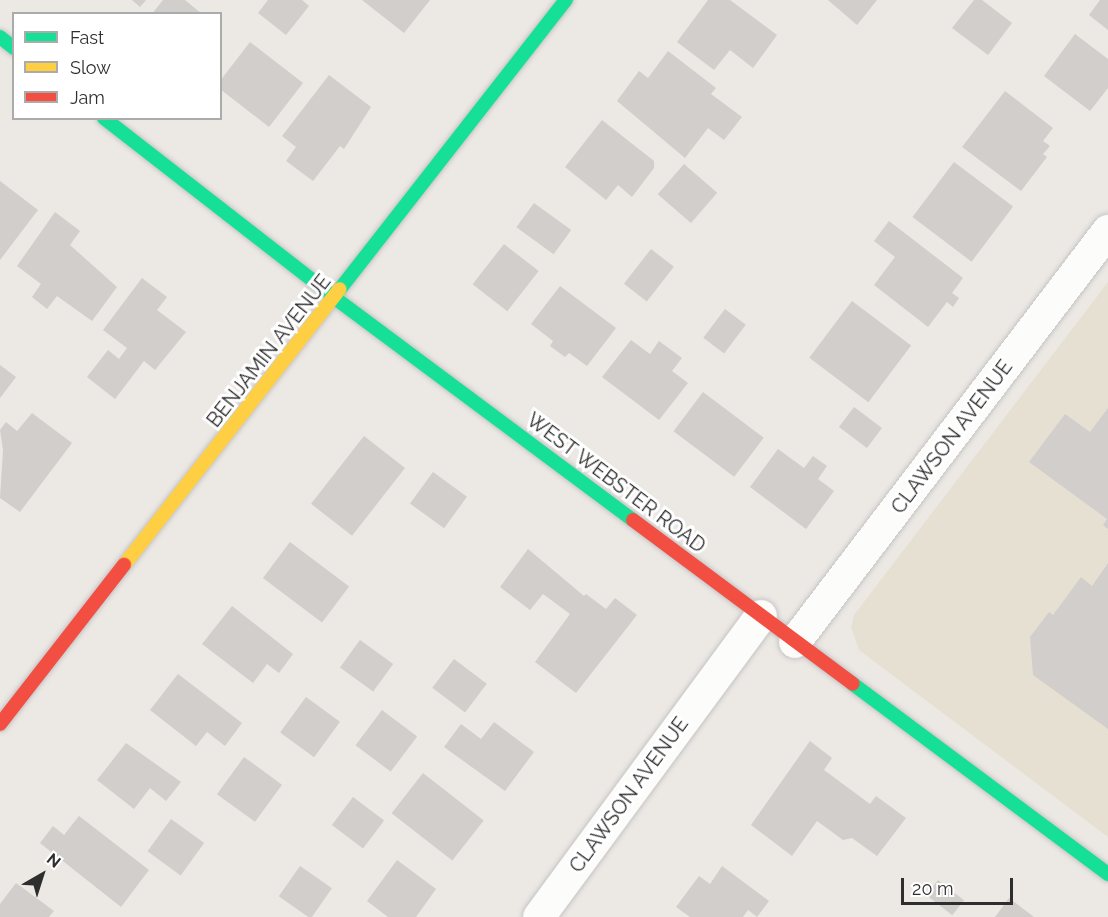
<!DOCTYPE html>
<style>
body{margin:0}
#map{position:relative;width:1108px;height:917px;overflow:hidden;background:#ece8e4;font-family:Raleway,sans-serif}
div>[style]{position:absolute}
.education>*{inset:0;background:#e6e0d3}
.building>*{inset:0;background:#d1cecb;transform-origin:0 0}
.roads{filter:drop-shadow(0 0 2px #c5c4c5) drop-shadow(0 0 2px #c5c4c5)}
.street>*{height:32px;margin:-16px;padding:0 16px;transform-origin:16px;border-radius:16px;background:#fcfcfb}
.fast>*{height:14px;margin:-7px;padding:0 7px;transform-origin:7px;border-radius:7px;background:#16e098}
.slow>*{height:14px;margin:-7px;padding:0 7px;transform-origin:7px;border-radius:7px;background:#ffcf43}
.jam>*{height:14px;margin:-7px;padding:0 7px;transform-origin:7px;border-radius:7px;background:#f24e42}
span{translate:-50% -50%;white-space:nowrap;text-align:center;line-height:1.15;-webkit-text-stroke:6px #fff;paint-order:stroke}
.street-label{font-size:20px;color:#2e2e2e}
.legend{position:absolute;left:12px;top:12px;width:210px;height:108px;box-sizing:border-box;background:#fff;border:2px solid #ababab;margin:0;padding:8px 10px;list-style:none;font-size:18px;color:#2e2e2e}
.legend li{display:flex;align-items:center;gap:12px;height:30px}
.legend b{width:30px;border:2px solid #ababab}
.north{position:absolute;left:12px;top:845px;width:60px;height:60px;-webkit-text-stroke:4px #fff;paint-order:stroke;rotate:39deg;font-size:16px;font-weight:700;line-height:24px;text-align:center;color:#2e2e2e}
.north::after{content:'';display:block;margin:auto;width:21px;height:27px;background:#2e2e2e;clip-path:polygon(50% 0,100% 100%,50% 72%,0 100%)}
.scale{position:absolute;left:901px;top:878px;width:112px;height:27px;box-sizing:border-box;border:3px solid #2e2e2e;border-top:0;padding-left:8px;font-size:18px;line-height:21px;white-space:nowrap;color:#2e2e2e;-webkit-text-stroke:4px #fff;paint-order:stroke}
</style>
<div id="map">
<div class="education">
<i style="clip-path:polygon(1108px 282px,1108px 837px,859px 650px,851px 627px,854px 615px)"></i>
</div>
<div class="building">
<i style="clip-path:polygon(132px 0,146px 0,140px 7px)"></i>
<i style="clip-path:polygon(163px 0,185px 0,202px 14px,152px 14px)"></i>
<i style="clip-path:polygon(268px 0,302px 0,309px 6px,286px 35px,258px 13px)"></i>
<i style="clip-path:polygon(362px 0,430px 0,404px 33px)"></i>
<i style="clip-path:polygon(708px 0,730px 0,777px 35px,753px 68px,730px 50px,714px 70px,677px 42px)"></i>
<i style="clip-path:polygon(828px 0,877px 0,857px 25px)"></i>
<i style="clip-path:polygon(974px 0,982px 0,1012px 23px,988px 55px,952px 28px)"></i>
<i style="clip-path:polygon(1100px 0,1108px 0,1108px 30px,1089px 15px)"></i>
<i style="clip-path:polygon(1075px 34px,1108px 59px,1108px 88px,1090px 111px,1044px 76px)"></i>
<i style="clip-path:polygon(250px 42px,303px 83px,269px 127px,220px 89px,220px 81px)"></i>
<i style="clip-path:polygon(668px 51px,716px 88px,711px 94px,742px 117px,724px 140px,708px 128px,685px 158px,617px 101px,639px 71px,648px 78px)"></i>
<i style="clip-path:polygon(329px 75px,371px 107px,344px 149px,340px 146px,313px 181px,286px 161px,296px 147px,282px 136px)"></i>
<i style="clip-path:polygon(1005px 91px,1053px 128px,1043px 141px,1050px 146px,1043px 154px,1047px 157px,1021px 191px,962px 147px)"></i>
<i style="clip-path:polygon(602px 120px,654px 161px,654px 168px,632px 197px,618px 185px,606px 200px,565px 167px)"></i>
<i style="left:954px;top:162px;width:74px;height:69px;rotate:37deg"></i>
<i style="left:684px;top:164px;width:44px;height:40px;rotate:41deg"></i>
<i style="clip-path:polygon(0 181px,38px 210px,0 260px)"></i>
<i style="left:534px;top:203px;width:46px;height:30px;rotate:36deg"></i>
<i style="clip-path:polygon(55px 212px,80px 231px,70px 245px,117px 287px,92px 321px,57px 296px,47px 309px,32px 297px,41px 284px,17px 266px)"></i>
<i style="clip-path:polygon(889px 221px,963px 278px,952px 293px,959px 298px,953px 307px,947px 302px,928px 327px,874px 285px,895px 257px,874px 241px)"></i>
<i style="left:504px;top:244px;width:44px;height:51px;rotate:38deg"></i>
<i style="left:651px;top:249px;width:29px;height:44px;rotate:38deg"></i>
<i style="clip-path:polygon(142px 278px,167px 297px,157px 310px,186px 332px,155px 370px,144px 361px,115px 399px,87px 377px,108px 350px,119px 359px,127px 348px,103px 330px)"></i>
<i style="clip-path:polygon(560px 286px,616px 328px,587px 366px,569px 353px,565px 357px,550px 346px,553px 341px,531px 324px)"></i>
<i style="left:852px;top:301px;width:74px;height:71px;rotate:37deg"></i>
<i style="left:725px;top:309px;width:26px;height:36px;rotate:37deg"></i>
<i style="clip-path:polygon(631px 340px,650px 354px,659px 341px,682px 358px,672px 371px,688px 383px,659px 420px,602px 377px)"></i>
<i style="clip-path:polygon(0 365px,16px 377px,0 398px)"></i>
<i style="left:703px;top:392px;width:76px;height:49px;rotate:37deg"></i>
<i style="left:854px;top:407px;width:35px;height:25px;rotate:37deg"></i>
<i style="clip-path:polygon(1108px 408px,1108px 529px,1103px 525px,1107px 519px,1029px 462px,1065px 414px,1090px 432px)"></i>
<i style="clip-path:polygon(32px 413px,72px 443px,20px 512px,0 498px,3px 450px,0 430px,6px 422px,17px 431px)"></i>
<i style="left:364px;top:436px;width:52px;height:86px;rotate:38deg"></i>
<i style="clip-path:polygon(778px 449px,804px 468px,813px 456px,827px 466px,818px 479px,834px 491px,806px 529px,750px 487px)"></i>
<i style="left:433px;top:472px;width:42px;height:39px;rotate:36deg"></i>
<i style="left:290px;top:542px;width:74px;height:45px;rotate:37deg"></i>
<i style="clip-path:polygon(528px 549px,584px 596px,586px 594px,606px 609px,615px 598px,637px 615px,576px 693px,535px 662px,570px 614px,543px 594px,530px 610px,500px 587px)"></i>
<i style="clip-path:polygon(1108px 563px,1108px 729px,1033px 675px,1030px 637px,1049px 612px,1053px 615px,1081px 577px,1092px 586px)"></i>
<i style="clip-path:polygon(232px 606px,293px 654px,279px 673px,267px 664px,253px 683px,202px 644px)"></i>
<i style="left:360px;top:640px;width:41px;height:34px;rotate:36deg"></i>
<i style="left:454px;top:659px;width:41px;height:36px;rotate:37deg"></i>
<i style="clip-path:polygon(178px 674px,242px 723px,225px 746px,207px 732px,196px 746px,150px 710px)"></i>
<i style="left:306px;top:697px;width:42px;height:44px;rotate:36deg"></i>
<i style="left:382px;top:710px;width:44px;height:44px;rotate:37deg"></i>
<i style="clip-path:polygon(494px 722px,534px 752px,505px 791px,444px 747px,461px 724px,481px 739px)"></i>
<i style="clip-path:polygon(810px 741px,832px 758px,824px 770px,870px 804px,876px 796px,906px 818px,877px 856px,852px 838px,843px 840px,817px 821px,792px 856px,751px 825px)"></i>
<i style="clip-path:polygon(126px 743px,181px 782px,166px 801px,150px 788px,134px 809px,97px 780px)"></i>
<i style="left:244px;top:757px;width:47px;height:46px;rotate:36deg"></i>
<i style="left:423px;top:773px;width:77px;height:51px;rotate:38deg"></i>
<i style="left:353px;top:797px;width:39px;height:35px;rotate:37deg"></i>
<i style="clip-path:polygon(79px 816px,149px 870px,121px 907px,40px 843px,53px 826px,64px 835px)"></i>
<i style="left:171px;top:819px;width:41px;height:40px;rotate:36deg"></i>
<i style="clip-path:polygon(397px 860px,436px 889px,416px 917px,388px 917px,367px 901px)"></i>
<i style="left:300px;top:866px;width:39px;height:37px;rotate:35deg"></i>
<i style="clip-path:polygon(722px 866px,769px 901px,757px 917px,748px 910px,743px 917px,690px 917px,676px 907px,699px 876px,710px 884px)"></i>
<i style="left:938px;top:880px;width:33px;height:19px;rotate:38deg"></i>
<i style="clip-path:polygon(16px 883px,54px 911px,49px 917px,0 917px,0 904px)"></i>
<i style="clip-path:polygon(1009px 898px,1034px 917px,995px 917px)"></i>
</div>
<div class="roads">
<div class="street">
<i style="left:795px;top:642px;width:517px;rotate:-52.71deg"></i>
<i style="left:539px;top:917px;width:374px;rotate:-53.6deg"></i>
</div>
<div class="fast">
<i style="left:0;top:37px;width:18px;rotate:38deg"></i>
<i style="left:104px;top:118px;width:293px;rotate:37.9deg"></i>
<i style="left:335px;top:298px;width:372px;rotate:36.7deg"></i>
<i style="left:340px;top:289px;width:367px;rotate:-52deg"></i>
<i style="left:853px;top:684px;width:318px;rotate:36.7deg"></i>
</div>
<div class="slow">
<i style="left:124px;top:565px;width:350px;rotate:-52deg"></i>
</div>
<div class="jam">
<i style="left:633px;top:520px;width:274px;rotate:36.7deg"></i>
<i style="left:0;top:724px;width:202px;rotate:-52.1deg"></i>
</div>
</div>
<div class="street-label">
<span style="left:269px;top:351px;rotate:-52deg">BENJAMIN AVENUE</span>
<span style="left:952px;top:437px;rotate:-53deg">CLAWSON AVENUE</span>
<span style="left:616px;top:483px;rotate:37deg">WEST WEBSTER ROAD</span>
<span style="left:629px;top:795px;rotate:-54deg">CLAWSON AVENUE</span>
</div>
<ul class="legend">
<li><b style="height:8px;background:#16e098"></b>Fast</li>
<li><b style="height:8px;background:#ffcf43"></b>Slow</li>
<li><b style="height:8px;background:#f24e42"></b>Jam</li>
</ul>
<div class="north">N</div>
<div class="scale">20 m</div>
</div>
